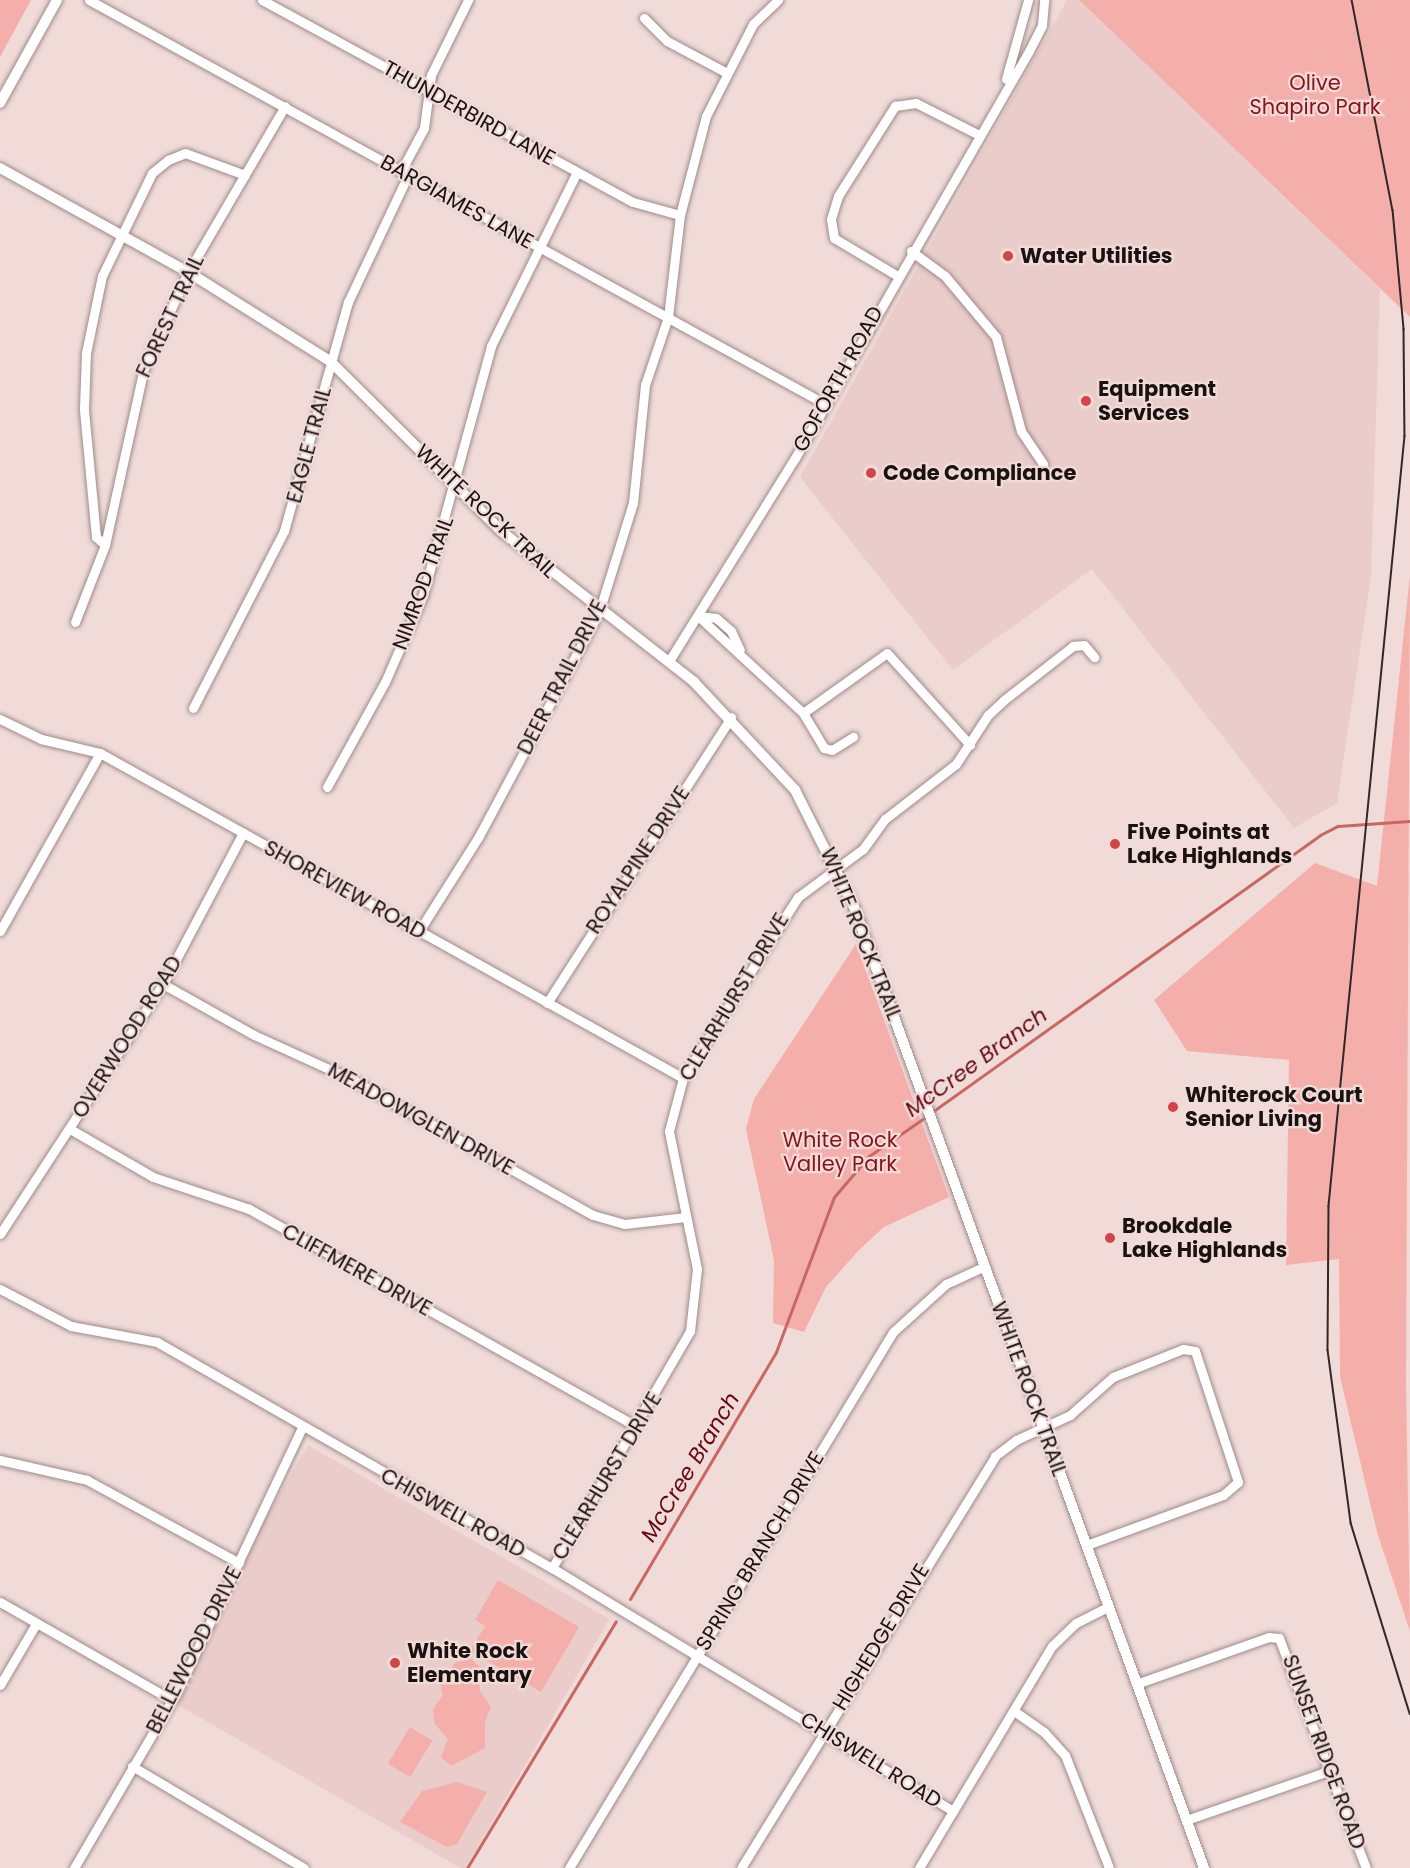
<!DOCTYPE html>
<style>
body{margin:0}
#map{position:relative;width:1410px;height:1868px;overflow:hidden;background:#f0dbd9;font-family:Poppins,sans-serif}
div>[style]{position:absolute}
.built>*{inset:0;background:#eaccca;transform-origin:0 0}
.green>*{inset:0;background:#f5afaa;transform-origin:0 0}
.stream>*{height:3px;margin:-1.5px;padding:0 1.5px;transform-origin:1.5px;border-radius:1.5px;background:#c86763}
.roads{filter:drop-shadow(0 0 2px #9e8b89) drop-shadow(0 0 2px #9e8b89)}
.minor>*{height:9px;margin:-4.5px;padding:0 4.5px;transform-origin:4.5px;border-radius:4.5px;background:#fff}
.tertiary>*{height:10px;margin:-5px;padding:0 5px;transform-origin:5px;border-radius:5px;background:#fff}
.tram>*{height:1.5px;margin:-0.75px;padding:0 0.75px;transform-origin:0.75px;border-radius:0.75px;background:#302827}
.dots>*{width:16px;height:16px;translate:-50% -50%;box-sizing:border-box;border:3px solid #f0dbd9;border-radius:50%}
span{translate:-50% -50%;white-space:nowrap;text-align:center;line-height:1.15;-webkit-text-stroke:4.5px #f0dbd9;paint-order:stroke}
.park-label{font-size:21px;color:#8b121d}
.street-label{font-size:21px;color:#191211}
.poi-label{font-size:21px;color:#191211;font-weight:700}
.left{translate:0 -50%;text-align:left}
.water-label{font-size:22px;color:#650811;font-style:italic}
</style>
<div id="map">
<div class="built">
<i style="clip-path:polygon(1067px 0,1079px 0,1380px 289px,1371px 577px,1337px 803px,1294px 828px,1092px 569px,953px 670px,800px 477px)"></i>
<i style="left:308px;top:1445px;width:348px;height:290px;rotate:30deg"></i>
</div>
<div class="green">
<i style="clip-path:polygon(0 0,31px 0,0 57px)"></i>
<i style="clip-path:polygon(1079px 0,1410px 0,1410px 317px)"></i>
<i style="clip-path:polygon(1410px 575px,1406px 1382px,1410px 1631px,1377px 1532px,1340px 1377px,1339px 1259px,1286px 1265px,1289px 1060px,1187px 1051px,1154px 1000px,1315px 863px,1377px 886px)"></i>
<i style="clip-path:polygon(856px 944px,949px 1197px,884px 1227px,859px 1250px,826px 1287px,804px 1332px,773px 1323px,774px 1260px,746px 1129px,754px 1099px)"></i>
<i style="clip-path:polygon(498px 1580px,579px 1627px,541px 1692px,470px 1651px,485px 1626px,475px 1620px)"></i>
<i style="clip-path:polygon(471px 1659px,479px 1666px,480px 1691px,491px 1707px,485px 1722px,485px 1748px,451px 1766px,441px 1757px,448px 1739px,434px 1723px,433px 1709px,443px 1695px,440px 1683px,456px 1662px)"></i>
<i style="left:410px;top:1727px;width:26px;height:43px;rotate:31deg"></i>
<i style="clip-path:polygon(457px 1782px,487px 1792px,457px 1844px,447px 1847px,400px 1822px,422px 1791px)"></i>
</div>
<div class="stream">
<i style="left:932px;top:1112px;width:477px;rotate:-35.5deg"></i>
<i style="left:1320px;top:835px;width:20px;rotate:-27deg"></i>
<i style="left:1338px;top:826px;width:72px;rotate:-4deg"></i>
<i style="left:630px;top:1599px;width:287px;rotate:-59.4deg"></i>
<i style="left:776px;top:1352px;width:165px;rotate:-69.5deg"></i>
<i style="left:834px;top:1197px;width:54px;rotate:-49.5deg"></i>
<i style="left:869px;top:1156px;width:70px;rotate:-34.6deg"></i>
<i style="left:467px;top:1868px;width:288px;rotate:-58.9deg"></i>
</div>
<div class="roads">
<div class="minor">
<i style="left:89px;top:0;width:840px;rotate:28.76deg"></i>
<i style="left:262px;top:0;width:422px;rotate:28.6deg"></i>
<i style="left:633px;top:202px;width:49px;rotate:15.5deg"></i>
<i style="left:644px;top:18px;width:33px;rotate:45deg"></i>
<i style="left:667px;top:41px;width:66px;rotate:28.1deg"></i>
<i style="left:1006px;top:79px;width:82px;rotate:-74.4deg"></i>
<i style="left:401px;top:171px;width:49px;rotate:-61.9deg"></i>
<i style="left:424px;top:128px;width:53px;rotate:-82.5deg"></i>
<i style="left:431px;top:75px;width:84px;rotate:-63.7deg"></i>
<i style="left:911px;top:251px;width:42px;rotate:36.3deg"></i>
<i style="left:945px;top:276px;width:80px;rotate:50.1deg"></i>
<i style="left:996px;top:337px;width:97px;rotate:75.1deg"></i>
<i style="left:1021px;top:431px;width:40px;rotate:56deg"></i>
<i style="left:896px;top:275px;width:72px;rotate:-149.2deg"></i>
<i style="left:834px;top:238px;width:19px;rotate:-99deg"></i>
<i style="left:831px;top:219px;width:24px;rotate:-73deg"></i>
<i style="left:838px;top:196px;width:107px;rotate:-57.7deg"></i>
<i style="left:895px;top:106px;width:21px;rotate:-8deg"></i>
<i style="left:916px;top:103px;width:68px;rotate:26.9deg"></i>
<i style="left:105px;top:545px;width:12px;rotate:-138deg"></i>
<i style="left:96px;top:537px;width:129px;rotate:-95.4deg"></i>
<i style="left:84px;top:409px;width:56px;rotate:-88deg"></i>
<i style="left:86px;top:353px;width:79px;rotate:-78.3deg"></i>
<i style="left:102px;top:276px;width:114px;rotate:-64.1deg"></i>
<i style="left:152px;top:173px;width:21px;rotate:-39deg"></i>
<i style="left:168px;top:160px;width:18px;rotate:-22deg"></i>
<i style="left:185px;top:153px;width:64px;rotate:20.1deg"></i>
<i style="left:698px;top:616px;width:143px;rotate:42.7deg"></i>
<i style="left:803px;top:713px;width:103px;rotate:-35.5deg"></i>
<i style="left:887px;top:653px;width:124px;rotate:47.9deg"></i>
<i style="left:698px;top:616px;width:18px;rotate:6deg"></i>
<i style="left:716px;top:618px;width:20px;rotate:41deg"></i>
<i style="left:731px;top:631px;width:21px;rotate:65deg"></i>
<i style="left:75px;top:622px;width:83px;rotate:-68.7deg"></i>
<i style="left:105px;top:545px;width:181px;rotate:-77.6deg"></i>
<i style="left:144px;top:368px;width:106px;rotate:-65.4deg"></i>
<i style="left:188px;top:272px;width:192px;rotate:-59.7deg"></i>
<i style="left:669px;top:661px;width:239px;rotate:-58.2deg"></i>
<i style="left:795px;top:458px;width:469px;rotate:-60.1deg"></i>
<i style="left:1029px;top:51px;width:29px;rotate:-63deg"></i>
<i style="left:1042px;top:25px;width:25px;rotate:-85deg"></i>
<i style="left:193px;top:708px;width:199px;rotate:-62.8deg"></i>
<i style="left:284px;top:531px;width:238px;rotate:-74.4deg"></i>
<i style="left:348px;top:302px;width:140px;rotate:-64.7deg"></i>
<i style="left:803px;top:713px;width:41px;rotate:59deg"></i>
<i style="left:824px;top:748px;width:8px;rotate:14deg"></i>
<i style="left:832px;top:750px;width:25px;rotate:-32deg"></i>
<i style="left:0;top:719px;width:46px;rotate:26deg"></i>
<i style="left:41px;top:739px;width:61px;rotate:13.3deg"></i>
<i style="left:100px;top:753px;width:667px;rotate:29.14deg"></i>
<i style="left:327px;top:787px;width:120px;rotate:-61.1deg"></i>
<i style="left:385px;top:682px;width:95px;rotate:-66.4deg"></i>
<i style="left:423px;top:595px;width:258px;rotate:-74.7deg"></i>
<i style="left:491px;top:346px;width:194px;rotate:-63.7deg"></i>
<i style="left:0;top:931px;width:204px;rotate:-60.7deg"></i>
<i style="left:419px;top:931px;width:112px;rotate:-57.7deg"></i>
<i style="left:479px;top:836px;width:254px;rotate:-61.8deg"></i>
<i style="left:599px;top:612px;width:114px;rotate:-72.7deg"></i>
<i style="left:633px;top:503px;width:119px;rotate:-84.2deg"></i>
<i style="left:645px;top:385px;width:72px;rotate:-71.3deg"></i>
<i style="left:668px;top:317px;width:103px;rotate:-83.3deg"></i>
<i style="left:680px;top:215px;width:102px;rotate:-75.3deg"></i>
<i style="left:706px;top:116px;width:103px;rotate:-62.9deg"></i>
<i style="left:753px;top:24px;width:35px;rotate:-44deg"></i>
<i style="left:163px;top:984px;width:104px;rotate:29.3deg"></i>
<i style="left:254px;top:1035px;width:109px;rotate:24.4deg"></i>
<i style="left:353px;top:1080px;width:275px;rotate:29.4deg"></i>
<i style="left:593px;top:1215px;width:33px;rotate:16deg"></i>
<i style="left:625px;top:1224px;width:61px;rotate:-6.5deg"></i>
<i style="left:547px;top:1003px;width:340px;rotate:-57.2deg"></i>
<i style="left:70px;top:1129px;width:96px;rotate:30deg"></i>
<i style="left:153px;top:1177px;width:101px;rotate:18.4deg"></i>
<i style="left:249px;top:1209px;width:444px;rotate:29.3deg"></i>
<i style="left:0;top:1234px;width:298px;rotate:-56.9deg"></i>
<i style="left:163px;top:984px;width:171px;rotate:-62.1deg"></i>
<i style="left:0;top:1289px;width:80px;rotate:27.5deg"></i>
<i style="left:71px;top:1326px;width:87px;rotate:10.5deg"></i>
<i style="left:157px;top:1342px;width:455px;rotate:29.8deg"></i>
<i style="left:552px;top:1568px;width:469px;rotate:31.2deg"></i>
<i style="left:0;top:1460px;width:89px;rotate:12.9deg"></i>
<i style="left:87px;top:1480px;width:173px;rotate:28.6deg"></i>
<i style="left:552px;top:1568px;width:274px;rotate:-59.8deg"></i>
<i style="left:690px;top:1331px;width:62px;rotate:-83.6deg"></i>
<i style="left:697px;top:1269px;width:141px;rotate:-101.5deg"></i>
<i style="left:669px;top:1131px;width:55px;rotate:-75.2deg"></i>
<i style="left:683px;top:1078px;width:214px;rotate:-57.6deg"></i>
<i style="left:798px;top:897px;width:81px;rotate:-36.4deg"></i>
<i style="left:863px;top:849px;width:37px;rotate:-54deg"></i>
<i style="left:885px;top:819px;width:90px;rotate:-37.8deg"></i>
<i style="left:956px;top:764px;width:59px;rotate:-56.9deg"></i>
<i style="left:988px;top:715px;width:22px;rotate:-43deg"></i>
<i style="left:1004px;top:700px;width:88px;rotate:-38deg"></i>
<i style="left:1073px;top:646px;width:11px;rotate:-5deg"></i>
<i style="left:1084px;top:645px;width:16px;rotate:50deg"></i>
<i style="left:0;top:1602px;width:198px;rotate:29.7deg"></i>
<i style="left:1136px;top:1684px;width:141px;rotate:-19.5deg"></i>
<i style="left:1269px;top:1637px;width:10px;rotate:6deg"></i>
<i style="left:1279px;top:1638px;width:246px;rotate:69.3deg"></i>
<i style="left:0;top:1685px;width:71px;rotate:-59.5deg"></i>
<i style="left:1014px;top:1711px;width:37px;rotate:35deg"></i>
<i style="left:1044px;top:1732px;width:31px;rotate:48deg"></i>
<i style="left:1065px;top:1755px;width:121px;rotate:68.7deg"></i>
<i style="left:132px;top:1766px;width:200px;rotate:30.7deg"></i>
<i style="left:1186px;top:1820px;width:153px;rotate:-19deg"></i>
<i style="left:74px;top:1868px;width:204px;rotate:-59.7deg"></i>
<i style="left:177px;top:1692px;width:294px;rotate:-64.7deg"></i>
<i style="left:569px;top:1868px;width:626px;rotate:-58.85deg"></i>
<i style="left:893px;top:1332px;width:72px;rotate:-42.2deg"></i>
<i style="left:946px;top:1284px;width:43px;rotate:-24.8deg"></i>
<i style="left:741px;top:1868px;width:484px;rotate:-58.3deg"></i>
<i style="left:995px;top:1456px;width:26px;rotate:-37deg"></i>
<i style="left:1016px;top:1440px;width:60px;rotate:-24.8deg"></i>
<i style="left:1070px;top:1415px;width:57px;rotate:-41.5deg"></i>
<i style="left:1113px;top:1377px;width:75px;rotate:-21.8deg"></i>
<i style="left:1183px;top:1349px;width:12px;rotate:9deg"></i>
<i style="left:1195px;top:1351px;width:138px;rotate:71.8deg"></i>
<i style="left:1238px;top:1482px;width:20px;rotate:139deg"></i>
<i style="left:1223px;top:1495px;width:146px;rotate:159.9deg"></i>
<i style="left:919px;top:1868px;width:259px;rotate:-59.1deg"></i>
<i style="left:1052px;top:1646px;width:33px;rotate:-44deg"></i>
<i style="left:1076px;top:1623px;width:36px;rotate:-27deg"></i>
</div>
<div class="tertiary">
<i style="left:0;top:103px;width:118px;rotate:-61deg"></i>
<i style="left:0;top:168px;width:215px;rotate:29deg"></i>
<i style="left:188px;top:272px;width:168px;rotate:32.1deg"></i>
<i style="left:330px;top:361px;width:241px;rotate:44.8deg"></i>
<i style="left:501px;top:531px;width:245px;rotate:38deg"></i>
<i style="left:694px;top:682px;width:148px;rotate:46.9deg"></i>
<i style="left:795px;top:790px;width:131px;rotate:63.2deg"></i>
<i style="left:854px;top:907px;width:1023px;rotate:69.99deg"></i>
</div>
</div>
<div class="tram">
<i style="left:1352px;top:0;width:214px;rotate:79deg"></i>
<i style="left:1393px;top:210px;width:120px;rotate:84.7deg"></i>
<i style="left:1404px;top:329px;width:107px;rotate:89.5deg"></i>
<i style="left:1405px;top:436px;width:774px;rotate:95.64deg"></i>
<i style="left:1329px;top:1206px;width:144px;rotate:90.4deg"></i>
<i style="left:1328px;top:1350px;width:175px;rotate:82.4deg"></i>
<i style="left:1351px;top:1523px;width:200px;rotate:72.8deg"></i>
</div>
<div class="dots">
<i style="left:1008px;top:256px;background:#d34446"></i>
<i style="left:1086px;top:401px;background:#d34446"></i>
<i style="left:871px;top:473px;background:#d34446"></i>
<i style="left:1115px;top:844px;background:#d34446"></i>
<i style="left:1173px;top:1107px;background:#d34446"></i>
<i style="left:1110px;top:1238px;background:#d34446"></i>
<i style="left:395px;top:1663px;background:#d34446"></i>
</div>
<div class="park-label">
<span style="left:1315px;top:95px">Olive<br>Shapiro Park</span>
<span style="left:840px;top:1152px">White Rock<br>Valley Park</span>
</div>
<div class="street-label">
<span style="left:469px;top:113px;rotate:29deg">THUNDERBIRD LANE</span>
<span style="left:457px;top:202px;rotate:29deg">BARGIAMES LANE</span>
<span style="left:170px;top:316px;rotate:-65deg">FOREST TRAIL</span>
<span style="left:838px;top:379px;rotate:-61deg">GOFORTH ROAD</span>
<span style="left:309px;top:445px;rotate:-75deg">EAGLE TRAIL</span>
<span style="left:486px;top:511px;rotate:43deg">WHITE ROCK TRAIL</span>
<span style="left:423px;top:583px;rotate:-70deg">NIMROD TRAIL</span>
<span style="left:562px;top:677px;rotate:-63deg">DEER TRAIL DRIVE</span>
<span style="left:638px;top:860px;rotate:-57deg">ROYALPINE DRIVE</span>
<span style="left:345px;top:890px;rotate:29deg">SHOREVIEW ROAD</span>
<span style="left:861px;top:934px;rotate:68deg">WHITE ROCK TRAIL</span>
<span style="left:734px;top:997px;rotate:-59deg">CLEARHURST DRIVE</span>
<span style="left:127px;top:1037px;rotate:-58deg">OVERWOOD ROAD</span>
<span style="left:421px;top:1119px;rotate:29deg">MEADOWGLEN DRIVE</span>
<span style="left:357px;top:1270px;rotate:29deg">CLIFFMERE DRIVE</span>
<span style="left:1029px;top:1389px;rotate:70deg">WHITE ROCK TRAIL</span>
<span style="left:607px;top:1476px;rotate:-59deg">CLEARHURST DRIVE</span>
<span style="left:453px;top:1513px;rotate:29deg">CHISWELL ROAD</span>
<span style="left:760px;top:1551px;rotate:-59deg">SPRING BRANCH DRIVE</span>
<span style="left:881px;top:1637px;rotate:-59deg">HIGHEDGE DRIVE</span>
<span style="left:194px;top:1650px;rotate:-63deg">BELLEWOOD DRIVE</span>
<span style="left:1324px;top:1752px;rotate:70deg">SUNSET RIDGE ROAD</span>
<span style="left:871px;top:1760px;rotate:32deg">CHISWELL ROAD</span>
</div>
<div class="poi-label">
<span class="left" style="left:1020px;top:256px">Water Utilities</span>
<span class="left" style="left:1098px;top:401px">Equipment<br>Services</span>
<span class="left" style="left:883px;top:473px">Code Compliance</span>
<span class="left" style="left:1127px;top:844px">Five Points at<br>Lake Highlands</span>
<span class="left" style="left:1185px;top:1107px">Whiterock Court<br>Senior Living</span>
<span class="left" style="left:1122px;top:1238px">Brookdale<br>Lake Highlands</span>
<span class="left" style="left:407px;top:1663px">White Rock<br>Elementary</span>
</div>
<div class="water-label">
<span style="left:976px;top:1062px;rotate:-36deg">McCree Branch</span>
<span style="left:690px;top:1467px;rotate:-59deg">McCree Branch</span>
</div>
</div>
